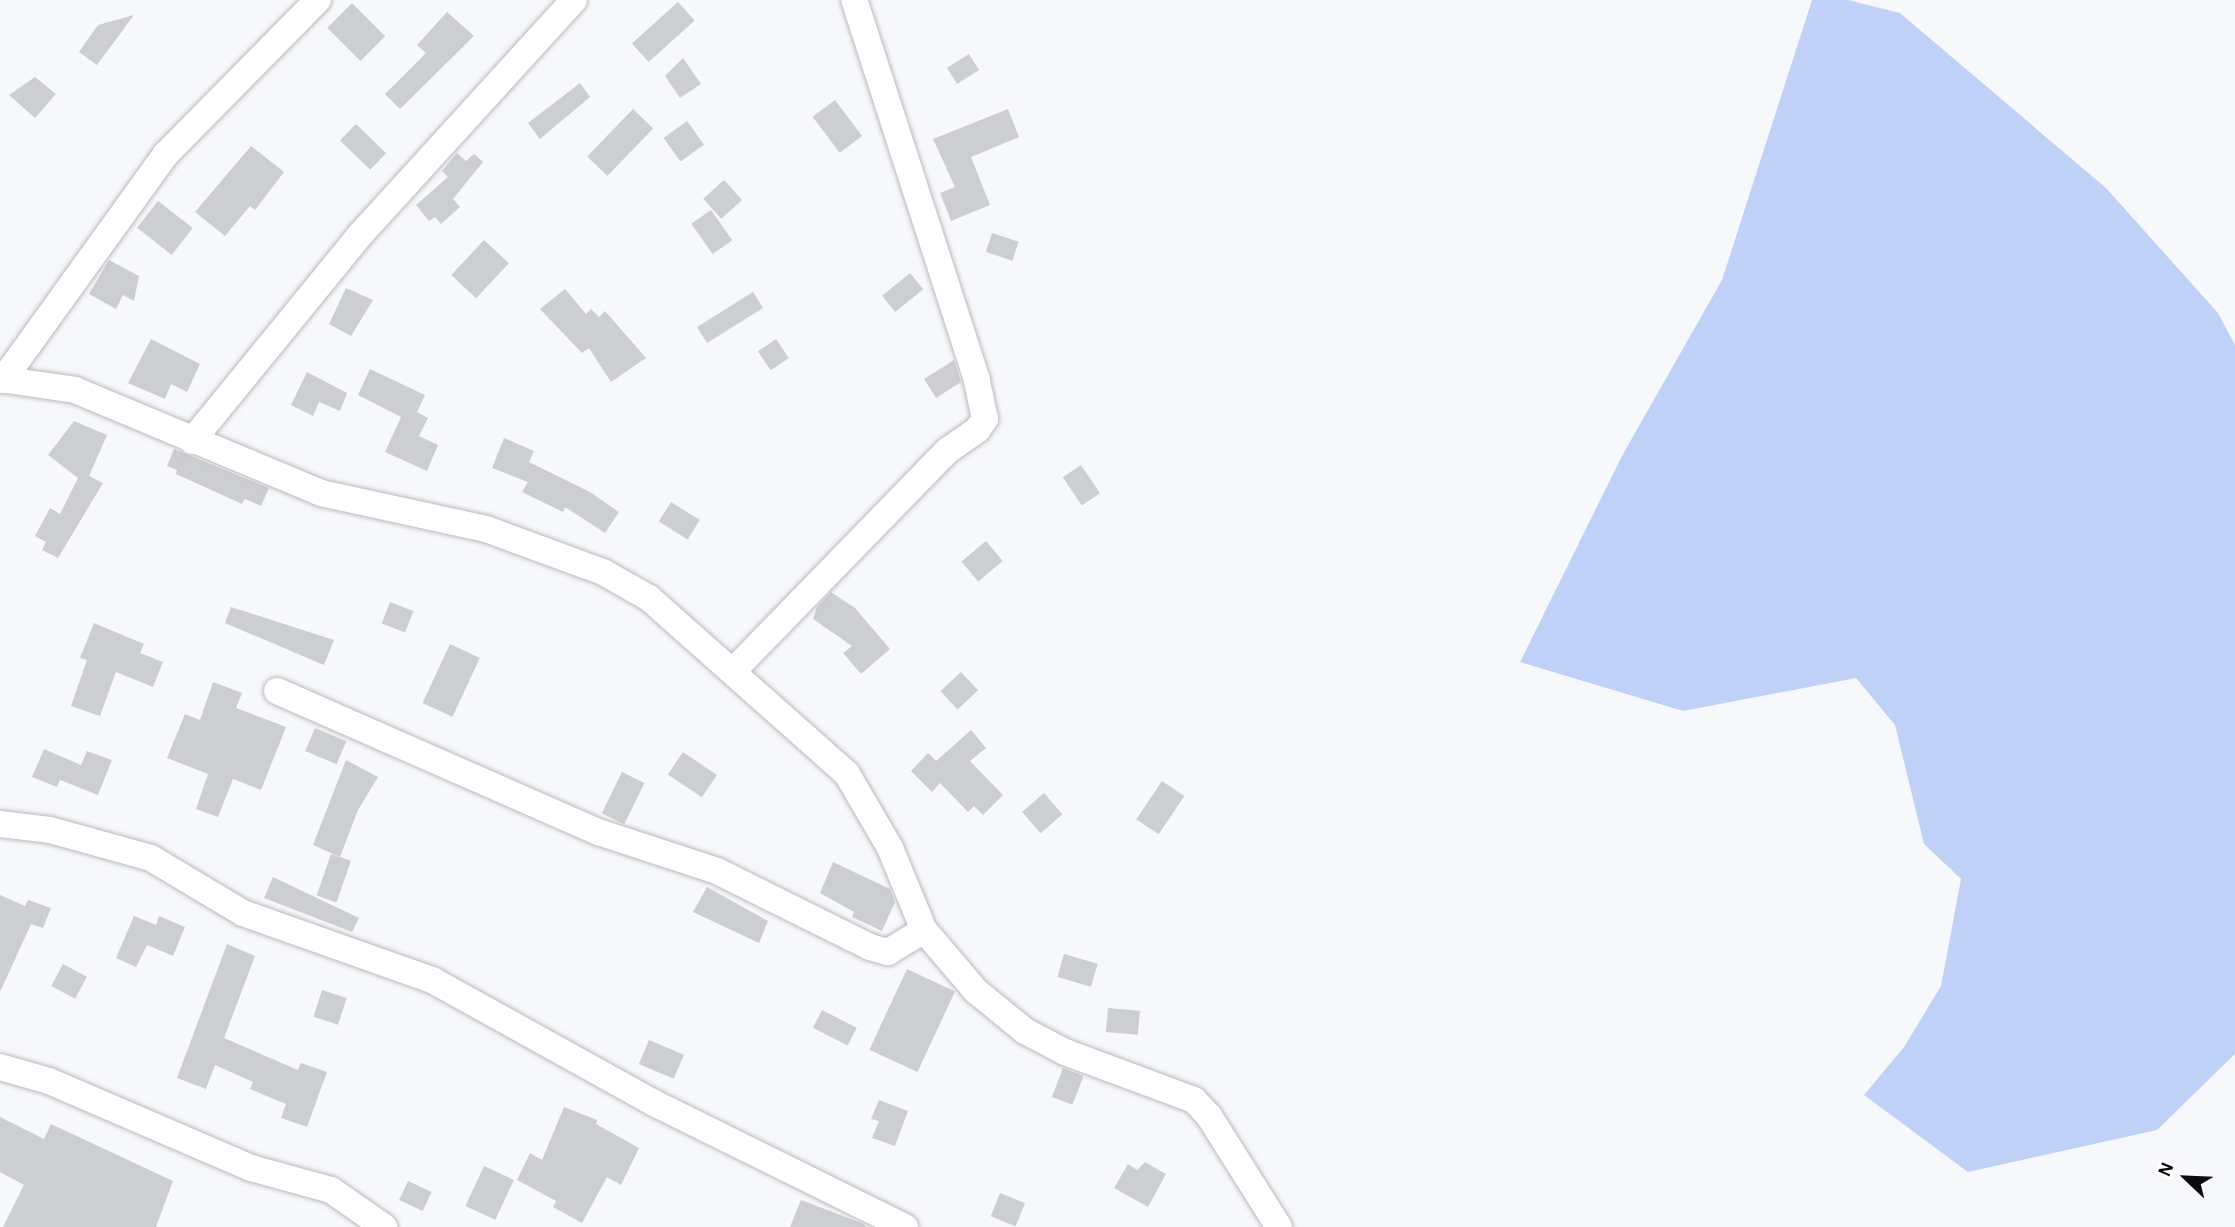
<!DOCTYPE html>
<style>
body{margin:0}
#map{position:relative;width:2235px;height:1227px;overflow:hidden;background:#f7f8fc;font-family:"Alegreya Sans",sans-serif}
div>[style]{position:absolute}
.green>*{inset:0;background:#c0d1f8}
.building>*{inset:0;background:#cdced1;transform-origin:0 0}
.roads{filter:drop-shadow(0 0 2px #b9babd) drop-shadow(0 0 2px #b9babd)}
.minor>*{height:26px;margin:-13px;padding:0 13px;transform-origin:13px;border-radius:13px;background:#fff}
span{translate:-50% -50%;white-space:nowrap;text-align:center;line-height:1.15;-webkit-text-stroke:7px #fff;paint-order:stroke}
.north{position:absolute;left:2151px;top:1143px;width:70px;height:70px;-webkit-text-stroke:5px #fff;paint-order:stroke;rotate:293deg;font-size:19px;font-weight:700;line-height:28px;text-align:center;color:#0b0b0c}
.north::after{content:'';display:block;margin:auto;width:24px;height:32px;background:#0b0b0c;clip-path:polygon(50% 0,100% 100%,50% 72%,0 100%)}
</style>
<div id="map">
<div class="green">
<i style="clip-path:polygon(1812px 0,1848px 0,1900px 13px,2106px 188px,2218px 313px,2235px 345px,2235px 1054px,2157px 1130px,1968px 1172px,1864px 1095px,1904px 1047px,1941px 986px,1961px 879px,1924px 844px,1895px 725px,1856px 678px,1683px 711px,1520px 662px,1623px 454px,1722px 280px)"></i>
</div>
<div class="building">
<i style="left:678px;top:2px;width:25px;height:62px;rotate:48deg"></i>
<i style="left:352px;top:3px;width:47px;height:35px;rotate:45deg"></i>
<i style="clip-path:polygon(447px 12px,474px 36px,400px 109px,385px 94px,426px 53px,417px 45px)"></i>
<i style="clip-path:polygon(134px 15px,97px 65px,79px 52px,98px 25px)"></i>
<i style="left:969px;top:54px;width:19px;height:26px;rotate:58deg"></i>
<i style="clip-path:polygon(683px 58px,701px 84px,680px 98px,665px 76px)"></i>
<i style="clip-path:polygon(35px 77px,56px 94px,35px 118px,9px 95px)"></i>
<i style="clip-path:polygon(580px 83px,590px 97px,540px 139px,528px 123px)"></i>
<i style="left:835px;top:100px;width:45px;height:28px;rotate:53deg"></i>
<i style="left:633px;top:109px;width:28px;height:66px;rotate:44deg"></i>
<i style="clip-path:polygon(1008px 109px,1019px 137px,971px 157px,990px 205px,951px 221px,940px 193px,955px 187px,933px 139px)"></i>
<i style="left:687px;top:121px;width:29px;height:29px;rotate:54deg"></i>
<i style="left:356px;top:124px;width:42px;height:23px;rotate:44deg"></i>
<i style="clip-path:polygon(251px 146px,284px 172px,255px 210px,250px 206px,225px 236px,195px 212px)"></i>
<i style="clip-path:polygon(457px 153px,466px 161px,474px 154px,483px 162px,453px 199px,460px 207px,441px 224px,435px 217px,429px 221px,416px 205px,448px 177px,442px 171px)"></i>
<i style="left:724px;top:180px;width:27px;height:28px;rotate:48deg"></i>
<i style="left:158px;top:201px;width:44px;height:34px;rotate:38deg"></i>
<i style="left:711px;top:210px;width:37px;height:24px;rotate:55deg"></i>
<i style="left:992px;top:233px;width:28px;height:20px;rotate:18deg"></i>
<i style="left:484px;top:240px;width:34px;height:48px;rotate:43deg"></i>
<i style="clip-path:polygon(109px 260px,139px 276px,134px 301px,123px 295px,116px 309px,89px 294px)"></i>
<i style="left:910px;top:273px;width:21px;height:36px;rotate:51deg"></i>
<i style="clip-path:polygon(346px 288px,373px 300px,351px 336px,329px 324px)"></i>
<i style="clip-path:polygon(565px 289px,586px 314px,591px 309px,599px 317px,605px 311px,646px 358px,611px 382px,589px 348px,582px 353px,540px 309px)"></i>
<i style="left:753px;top:292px;width:19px;height:66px;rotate:58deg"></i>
<i style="clip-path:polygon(151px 339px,200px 364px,187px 392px,171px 384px,165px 399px,128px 383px)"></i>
<i style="left:776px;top:339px;width:23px;height:22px;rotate:56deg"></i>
<i style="clip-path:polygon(954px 360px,961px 382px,936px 398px,924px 379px)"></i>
<i style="clip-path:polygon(370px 369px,425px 395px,417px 412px,428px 418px,419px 436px,438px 445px,427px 471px,385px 452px,401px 417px,358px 395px)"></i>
<i style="clip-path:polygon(307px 372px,347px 393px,340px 411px,319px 402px,313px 416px,291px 405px)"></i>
<i style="clip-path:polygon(74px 421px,107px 435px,89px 476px,103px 483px,58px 558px,42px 550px,46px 542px,35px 536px,50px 508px,60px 514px,78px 478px,48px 455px)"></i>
<i style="clip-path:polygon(504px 438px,534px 451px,529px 462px,590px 492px,619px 512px,605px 533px,565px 507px,563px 512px,522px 492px,528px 482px,492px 468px)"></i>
<i style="clip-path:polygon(174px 449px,269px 488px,261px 506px,245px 499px,242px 504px,176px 474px,177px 470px,167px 466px)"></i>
<i style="left:1081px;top:465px;width:34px;height:22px;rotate:56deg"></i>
<i style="left:671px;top:502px;width:34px;height:23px;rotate:32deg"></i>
<i style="left:986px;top:541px;width:26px;height:32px;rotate:50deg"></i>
<i style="clip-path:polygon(831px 592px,855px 608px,890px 649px,861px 674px,843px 653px,852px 646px,813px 619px,817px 607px)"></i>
<i style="left:390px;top:602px;width:25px;height:23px;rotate:21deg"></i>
<i style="clip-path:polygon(231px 607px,334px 640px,324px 665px,225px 623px)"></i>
<i style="clip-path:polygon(94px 623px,144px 644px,140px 653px,163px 662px,153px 687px,116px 672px,100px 716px,71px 706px,87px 660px,80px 658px)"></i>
<i style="left:450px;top:644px;width:33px;height:65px;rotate:25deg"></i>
<i style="left:961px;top:672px;width:25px;height:28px;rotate:47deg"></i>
<i style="clip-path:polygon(213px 682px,242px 693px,236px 708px,286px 727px,261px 790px,233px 779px,218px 817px,196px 809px,208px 774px,167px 758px,185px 714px,200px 720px)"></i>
<i style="left:315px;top:728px;width:34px;height:25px;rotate:23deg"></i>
<i style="clip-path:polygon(971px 730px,986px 748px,970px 761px,1003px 795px,983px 815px,974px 806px,968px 812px,940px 783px,932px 792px,911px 771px,928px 753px,936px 761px)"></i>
<i style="clip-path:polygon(44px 749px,81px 765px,87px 751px,112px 760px,98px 795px,60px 780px,57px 787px,32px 777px)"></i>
<i style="left:683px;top:752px;width:41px;height:27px;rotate:34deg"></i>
<i style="clip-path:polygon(346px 760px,378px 777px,358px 810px,340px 857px,313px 845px)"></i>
<i style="left:622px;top:772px;width:25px;height:46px;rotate:26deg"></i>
<i style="left:1162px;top:781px;width:27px;height:46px;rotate:34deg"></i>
<i style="left:1044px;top:793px;width:28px;height:29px;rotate:49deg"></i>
<i style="left:331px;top:854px;width:21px;height:44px;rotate:19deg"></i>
<i style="clip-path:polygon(833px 862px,890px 889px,895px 902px,882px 931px,852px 917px,854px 912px,820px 893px)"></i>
<i style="clip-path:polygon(273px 877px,359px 918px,352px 932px,264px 898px)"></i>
<i style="clip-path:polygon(707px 887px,768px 921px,759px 943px,693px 912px)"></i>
<i style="clip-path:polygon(0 895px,25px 906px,28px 900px,51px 908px,43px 928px,31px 924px,0 992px)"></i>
<i style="clip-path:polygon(134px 916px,156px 925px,159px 916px,185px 927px,173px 956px,147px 945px,136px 967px,116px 958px)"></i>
<i style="clip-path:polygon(227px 944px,255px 956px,224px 1038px,298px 1070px,301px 1063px,327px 1072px,307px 1127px,281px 1118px,286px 1104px,250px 1089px,253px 1082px,215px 1065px,206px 1089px,177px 1078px)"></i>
<i style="left:1064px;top:954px;width:35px;height:24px;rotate:16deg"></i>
<i style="left:63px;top:964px;width:27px;height:25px;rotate:28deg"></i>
<i style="left:907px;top:969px;width:53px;height:89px;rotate:25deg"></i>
<i style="left:322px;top:990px;width:26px;height:28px;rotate:18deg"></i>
<i style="left:1108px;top:1008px;width:32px;height:24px;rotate:5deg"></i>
<i style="left:822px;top:1010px;width:39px;height:20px;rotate:27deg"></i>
<i style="left:649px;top:1040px;width:38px;height:26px;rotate:23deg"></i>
<i style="left:1063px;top:1068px;width:22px;height:31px;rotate:21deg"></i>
<i style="clip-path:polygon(879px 1100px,908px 1111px,895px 1146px,872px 1138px,879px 1121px,871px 1119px)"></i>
<i style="clip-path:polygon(564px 1107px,597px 1120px,596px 1124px,639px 1148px,621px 1185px,607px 1177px,582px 1223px,553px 1207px,556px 1201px,517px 1180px,530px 1153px,542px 1160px)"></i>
<i style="clip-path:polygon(0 1117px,44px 1139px,51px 1124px,173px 1181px,156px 1227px,3px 1227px,24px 1185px,0 1172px)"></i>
<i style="clip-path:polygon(1145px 1162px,1166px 1174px,1148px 1207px,1114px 1188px,1128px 1164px,1137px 1170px)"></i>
<i style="left:484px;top:1166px;width:33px;height:44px;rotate:25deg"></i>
<i style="left:408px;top:1181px;width:26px;height:21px;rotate:25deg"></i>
<i style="left:1000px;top:1193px;width:27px;height:25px;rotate:22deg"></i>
<i style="clip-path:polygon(801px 1200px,864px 1224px,866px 1227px,790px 1227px)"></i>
</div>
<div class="roads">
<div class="minor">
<i style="left:0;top:379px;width:76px;rotate:8.3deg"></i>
<i style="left:75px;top:390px;width:267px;rotate:22.7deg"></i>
<i style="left:321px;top:493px;width:169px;rotate:12.3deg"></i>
<i style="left:486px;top:529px;width:125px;rotate:20.2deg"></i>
<i style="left:603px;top:572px;width:53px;rotate:29.5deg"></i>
<i style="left:649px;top:598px;width:265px;rotate:41.6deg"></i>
<i style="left:847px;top:774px;width:86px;rotate:59.8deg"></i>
<i style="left:890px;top:848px;width:89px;rotate:67.5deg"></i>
<i style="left:924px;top:930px;width:80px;rotate:49.6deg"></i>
<i style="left:976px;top:991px;width:63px;rotate:39.2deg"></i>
<i style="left:1025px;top:1031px;width:45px;rotate:27.7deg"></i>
<i style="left:1065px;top:1052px;width:138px;rotate:20.4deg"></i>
<i style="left:1194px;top:1100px;width:22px;rotate:47deg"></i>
<i style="left:1209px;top:1116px;width:131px;rotate:57.8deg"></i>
<i style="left:3px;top:380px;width:279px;rotate:-54.2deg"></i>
<i style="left:166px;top:154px;width:216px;rotate:-45.4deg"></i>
<i style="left:192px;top:441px;width:267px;rotate:-50.8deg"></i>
<i style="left:361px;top:234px;width:316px;rotate:-47.7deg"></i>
<i style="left:734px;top:670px;width:305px;rotate:-45.8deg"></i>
<i style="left:947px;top:451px;width:37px;rotate:-35deg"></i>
<i style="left:977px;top:430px;width:14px;rotate:-54deg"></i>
<i style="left:985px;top:419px;width:40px;rotate:-102deg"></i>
<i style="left:977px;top:380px;width:399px;rotate:-107.9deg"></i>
<i style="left:277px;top:691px;width:351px;rotate:23.7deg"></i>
<i style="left:598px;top:832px;width:125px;rotate:18.1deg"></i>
<i style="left:717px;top:871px;width:171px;rotate:26.4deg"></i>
<i style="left:870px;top:947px;width:19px;rotate:16deg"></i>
<i style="left:888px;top:952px;width:42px;rotate:-31.4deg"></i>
<i style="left:0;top:824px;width:50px;rotate:6.8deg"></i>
<i style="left:50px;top:830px;width:105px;rotate:15.5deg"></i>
<i style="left:151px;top:858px;width:107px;rotate:30.9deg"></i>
<i style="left:243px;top:913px;width:201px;rotate:19.5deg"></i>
<i style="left:432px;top:980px;width:254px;rotate:29deg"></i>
<i style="left:654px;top:1103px;width:280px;rotate:26.3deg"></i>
<i style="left:0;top:1067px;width:51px;rotate:15.9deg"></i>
<i style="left:49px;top:1081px;width:220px;rotate:23.3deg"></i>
<i style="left:251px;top:1168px;width:83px;rotate:15.4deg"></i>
<i style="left:331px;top:1190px;width:65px;rotate:34.9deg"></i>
</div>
</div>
<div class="north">N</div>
</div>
